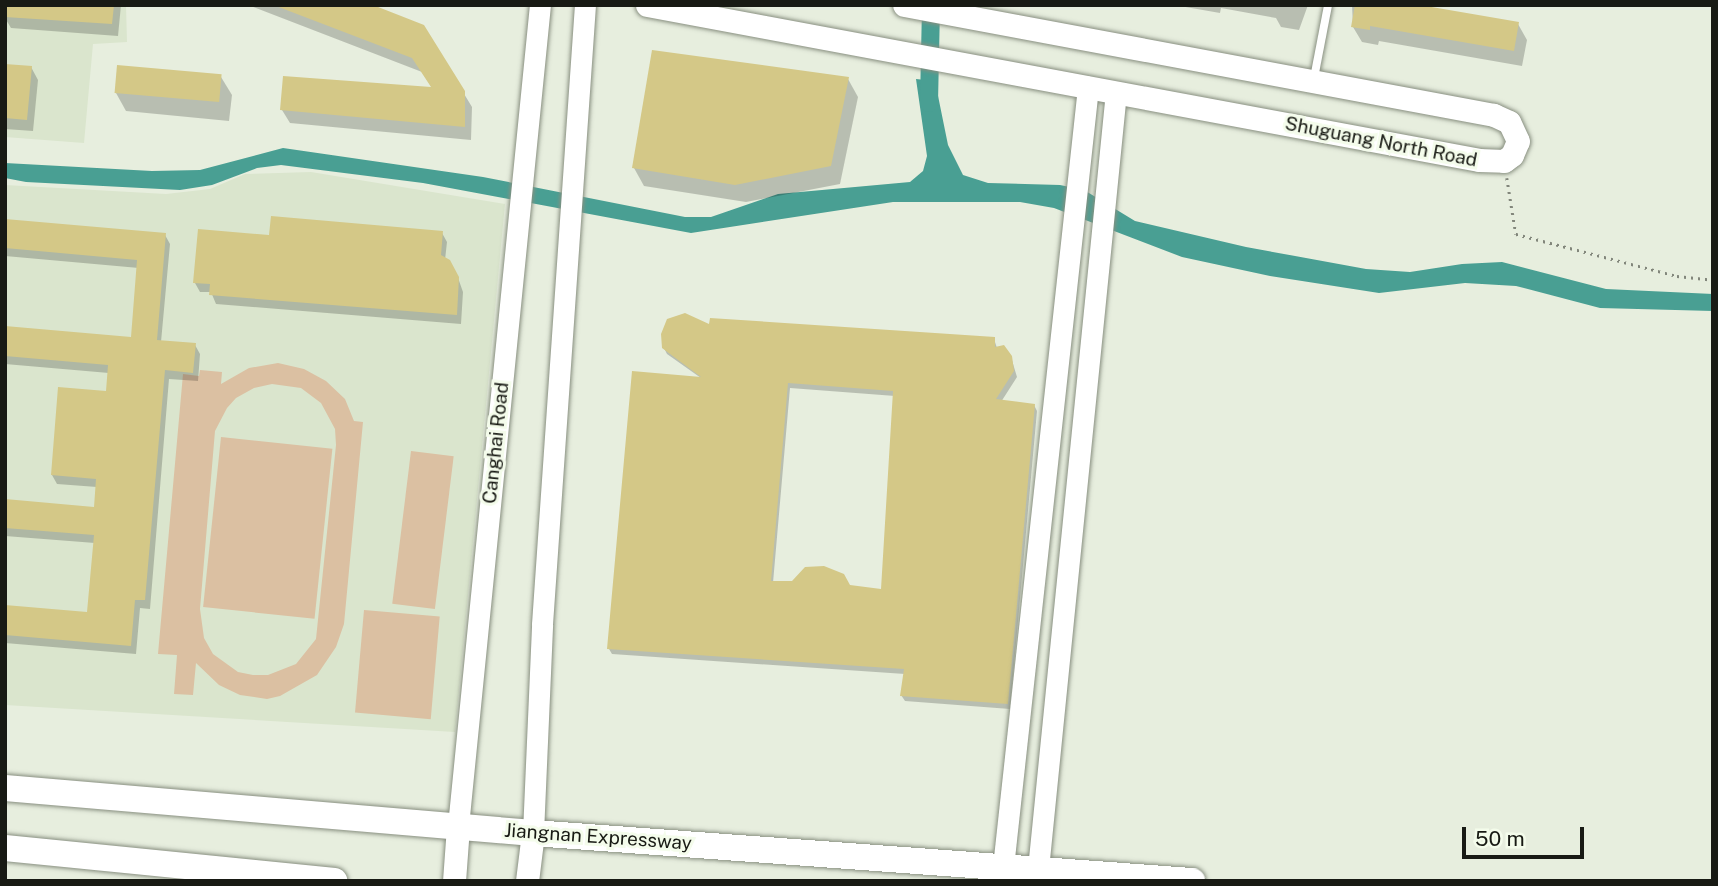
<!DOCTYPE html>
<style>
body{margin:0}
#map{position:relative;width:1718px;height:886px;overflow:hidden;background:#e7eede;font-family:"Public Sans",sans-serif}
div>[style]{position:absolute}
.built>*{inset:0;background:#dae5cd}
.green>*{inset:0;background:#dbc0a2;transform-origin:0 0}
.water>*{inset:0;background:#499f93}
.shadow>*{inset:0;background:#0003}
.canal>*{height:18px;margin:-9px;padding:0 9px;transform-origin:9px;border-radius:9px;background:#499f93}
.building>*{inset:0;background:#d4c887;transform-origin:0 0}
.path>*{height:2.5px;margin-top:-1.25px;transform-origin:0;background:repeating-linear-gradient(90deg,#82867b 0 2px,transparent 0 7px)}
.roads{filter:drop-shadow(0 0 2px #888f80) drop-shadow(0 0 2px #888f80)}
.service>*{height:8px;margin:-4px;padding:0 4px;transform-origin:4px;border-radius:4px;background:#fff}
.tertiary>*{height:21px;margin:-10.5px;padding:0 10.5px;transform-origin:10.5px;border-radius:10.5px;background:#fff}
.secondary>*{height:23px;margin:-11.5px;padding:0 11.5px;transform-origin:11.5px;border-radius:11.5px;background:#fff}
.primary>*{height:26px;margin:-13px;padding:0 13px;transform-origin:13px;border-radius:13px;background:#fff}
span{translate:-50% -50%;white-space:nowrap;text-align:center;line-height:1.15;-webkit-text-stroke:6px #f4fceb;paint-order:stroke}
.street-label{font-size:19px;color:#181a14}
.frame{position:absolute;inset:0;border:7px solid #181a14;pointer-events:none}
.scale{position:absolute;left:1462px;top:827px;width:122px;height:32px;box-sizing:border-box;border:4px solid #181a14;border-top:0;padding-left:9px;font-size:21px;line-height:24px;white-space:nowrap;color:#181a14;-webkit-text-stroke:5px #f4fceb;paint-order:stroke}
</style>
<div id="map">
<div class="built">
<i style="clip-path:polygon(5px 5px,126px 5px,127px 42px,93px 44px,84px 143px,5px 137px)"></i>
<i style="clip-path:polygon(311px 172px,505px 204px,455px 732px,5px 705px,5px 185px,166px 194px,210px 189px,245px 174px)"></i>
</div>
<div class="green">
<i style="clip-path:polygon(evenodd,278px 363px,304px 369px,326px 381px,345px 399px,354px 421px,363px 422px,344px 624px,336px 647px,317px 675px,280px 696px,267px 699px,240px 695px,219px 685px,196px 663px,193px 695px,174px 694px,177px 655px,158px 654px,183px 374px,199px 376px,200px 370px,222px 372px,221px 384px,249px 368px,278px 363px,272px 384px,301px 388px,321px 403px,335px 429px,336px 445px,316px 639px,296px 664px,268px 675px,253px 675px,238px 672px,213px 654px,204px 638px,200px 609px,215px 431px,227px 408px,236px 398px,254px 388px,272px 384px)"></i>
<i style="left:221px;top:437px;width:112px;height:171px;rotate:6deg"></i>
<i style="left:411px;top:451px;width:43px;height:154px;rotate:7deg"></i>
<i style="left:364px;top:610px;width:76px;height:103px;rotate:5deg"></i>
</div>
<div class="water">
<i style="clip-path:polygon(916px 79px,935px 81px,948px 145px,963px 175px,988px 183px,1060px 185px,1084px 190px,1135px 221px,1246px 247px,1366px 269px,1410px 272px,1462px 264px,1502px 262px,1606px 289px,1713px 294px,1713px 311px,1600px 308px,1516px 286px,1465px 283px,1379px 293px,1270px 276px,1182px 257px,1054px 208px,1020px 202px,893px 202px,691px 233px,423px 183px,281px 165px,257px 168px,212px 185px,180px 190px,26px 182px,5px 178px,5px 163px,152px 171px,200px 170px,283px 148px,483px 177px,685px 217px,711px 217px,778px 194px,910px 182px,923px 171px,927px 156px)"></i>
</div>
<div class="shadow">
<i style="clip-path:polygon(5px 5px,121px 5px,118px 36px,11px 28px,5px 18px)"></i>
<i style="clip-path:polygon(248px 5px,368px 5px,423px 26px,472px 107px,471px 140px,290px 123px,282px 110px,433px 89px,422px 72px)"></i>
<i style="clip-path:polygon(1174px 5px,1308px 5px,1299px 30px,1281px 27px,1276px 18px,1221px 8px,1220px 13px)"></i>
<i style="clip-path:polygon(1352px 5px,1410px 5px,1518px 24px,1527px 40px,1522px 66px,1379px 41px,1378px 45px,1362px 42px,1353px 27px)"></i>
<i style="clip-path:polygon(5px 65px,31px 67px,38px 80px,33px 131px,5px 129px)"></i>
<i style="clip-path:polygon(221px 77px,232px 95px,229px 121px,126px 111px,116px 93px)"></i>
<i style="clip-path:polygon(848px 79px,858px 97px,840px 184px,746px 202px,644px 186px,634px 168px)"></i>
<i style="clip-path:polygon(5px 221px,165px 235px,170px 244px,161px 342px,195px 345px,200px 354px,198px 381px,169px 379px,150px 609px,140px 608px,136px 654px,5px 643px,5px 606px,89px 614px,95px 543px,5px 536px,5px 501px,95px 509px,97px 487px,57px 484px,52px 475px,107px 393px,109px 373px,5px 364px,5px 327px,133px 338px,139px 268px,5px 256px)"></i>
<i style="clip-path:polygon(442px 233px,447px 242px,445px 260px,457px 275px,463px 292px,461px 324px,216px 304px,211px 292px,200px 292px,195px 283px,271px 237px)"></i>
<i style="clip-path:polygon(evenodd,711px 327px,994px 339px,997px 348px,1011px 357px,1017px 377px,1001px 402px,1034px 405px,1037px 411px,1010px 709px,905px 701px,901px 695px,905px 674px,612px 654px,609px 649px,701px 378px,667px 354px,664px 348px,711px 327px,790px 388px,895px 396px,882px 591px,773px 583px,790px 388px)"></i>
</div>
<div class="canal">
<i style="left:929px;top:103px;width:98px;rotate:-88.8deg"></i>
</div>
<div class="building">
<i style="clip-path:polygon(5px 5px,114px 5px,112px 24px,5px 17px)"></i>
<i style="clip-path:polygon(373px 5px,424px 25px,465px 91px,465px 127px,280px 110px,283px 76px,431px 87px,412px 58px,276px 6px)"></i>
<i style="clip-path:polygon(1355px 5px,1420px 5px,1519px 22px,1514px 51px,1370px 26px,1370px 30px,1351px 27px)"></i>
<i style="clip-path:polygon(652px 50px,849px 77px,831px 166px,735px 185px,632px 168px)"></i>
<i style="clip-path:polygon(5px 64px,32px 66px,27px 120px,5px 118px)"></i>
<i style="left:117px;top:65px;width:105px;height:28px;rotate:5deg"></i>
<i style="clip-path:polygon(271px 216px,443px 231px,441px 255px,450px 260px,459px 277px,457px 315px,209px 295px,210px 284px,193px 283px,198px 229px,269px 235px)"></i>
<i style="clip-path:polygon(5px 219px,166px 233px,157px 340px,196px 343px,193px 373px,165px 370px,145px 600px,135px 600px,131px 646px,5px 635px,5px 605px,87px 612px,94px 535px,5px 528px,5px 499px,94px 507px,96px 479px,51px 475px,58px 387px,106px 391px,108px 365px,5px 356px,5px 326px,131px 337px,137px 260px,5px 248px)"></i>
<i style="clip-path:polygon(evenodd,685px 313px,709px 324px,710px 318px,995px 337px,995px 347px,1004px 345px,1012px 356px,1014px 371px,996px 399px,1035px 404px,1008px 704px,900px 696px,904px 669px,607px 649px,632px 371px,701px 377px,662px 348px,661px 334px,667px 319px,685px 313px,788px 383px,893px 391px,881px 589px,850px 585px,844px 574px,824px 566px,805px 567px,792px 581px,771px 581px,788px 383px)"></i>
</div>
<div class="path">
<i style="left:1507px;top:178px;width:57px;rotate:80.9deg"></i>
<i style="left:1516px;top:234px;width:166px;rotate:14.6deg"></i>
<i style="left:1677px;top:276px;width:36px;rotate:6deg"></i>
</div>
<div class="roads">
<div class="service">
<i style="left:1314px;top:78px;width:74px;rotate:-79.1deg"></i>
</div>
<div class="tertiary">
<i style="left:458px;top:826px;width:825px;rotate:-84.3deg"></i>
<i style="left:533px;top:833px;width:209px;rotate:-87.5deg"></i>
<i style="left:542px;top:624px;width:620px;rotate:-86.03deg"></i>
<i style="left:1003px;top:867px;width:785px;rotate:-83.78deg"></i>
<i style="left:1038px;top:869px;width:781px;rotate:-84.27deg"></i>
</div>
<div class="secondary">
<i style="left:647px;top:5px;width:846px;rotate:10.55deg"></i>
<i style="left:1479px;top:160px;width:25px;rotate:2deg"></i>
<i style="left:1504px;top:161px;width:10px;rotate:-37deg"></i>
<i style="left:1512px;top:155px;width:15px;rotate:-67deg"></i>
<i style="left:1518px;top:141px;width:21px;rotate:-115deg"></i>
<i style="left:1509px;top:122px;width:17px;rotate:-155deg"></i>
<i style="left:1494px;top:115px;width:600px;rotate:-169.44deg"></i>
<i style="left:454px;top:881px;width:55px;rotate:-85.8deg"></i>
<i style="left:527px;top:881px;width:48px;rotate:-82.9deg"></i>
</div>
<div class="primary">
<i style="left:5px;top:788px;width:530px;rotate:4.87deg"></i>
<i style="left:533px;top:833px;width:661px;rotate:4.17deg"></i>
<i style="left:5px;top:848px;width:331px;rotate:5.7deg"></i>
</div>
</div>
<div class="street-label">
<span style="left:1381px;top:142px;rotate:11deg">Shuguang North Road</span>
<span style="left:496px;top:443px;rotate:-84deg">Canghai Road</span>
<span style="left:598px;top:837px;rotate:4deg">Jiangnan Expressway</span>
</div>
<div class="frame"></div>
<div class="scale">50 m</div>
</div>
